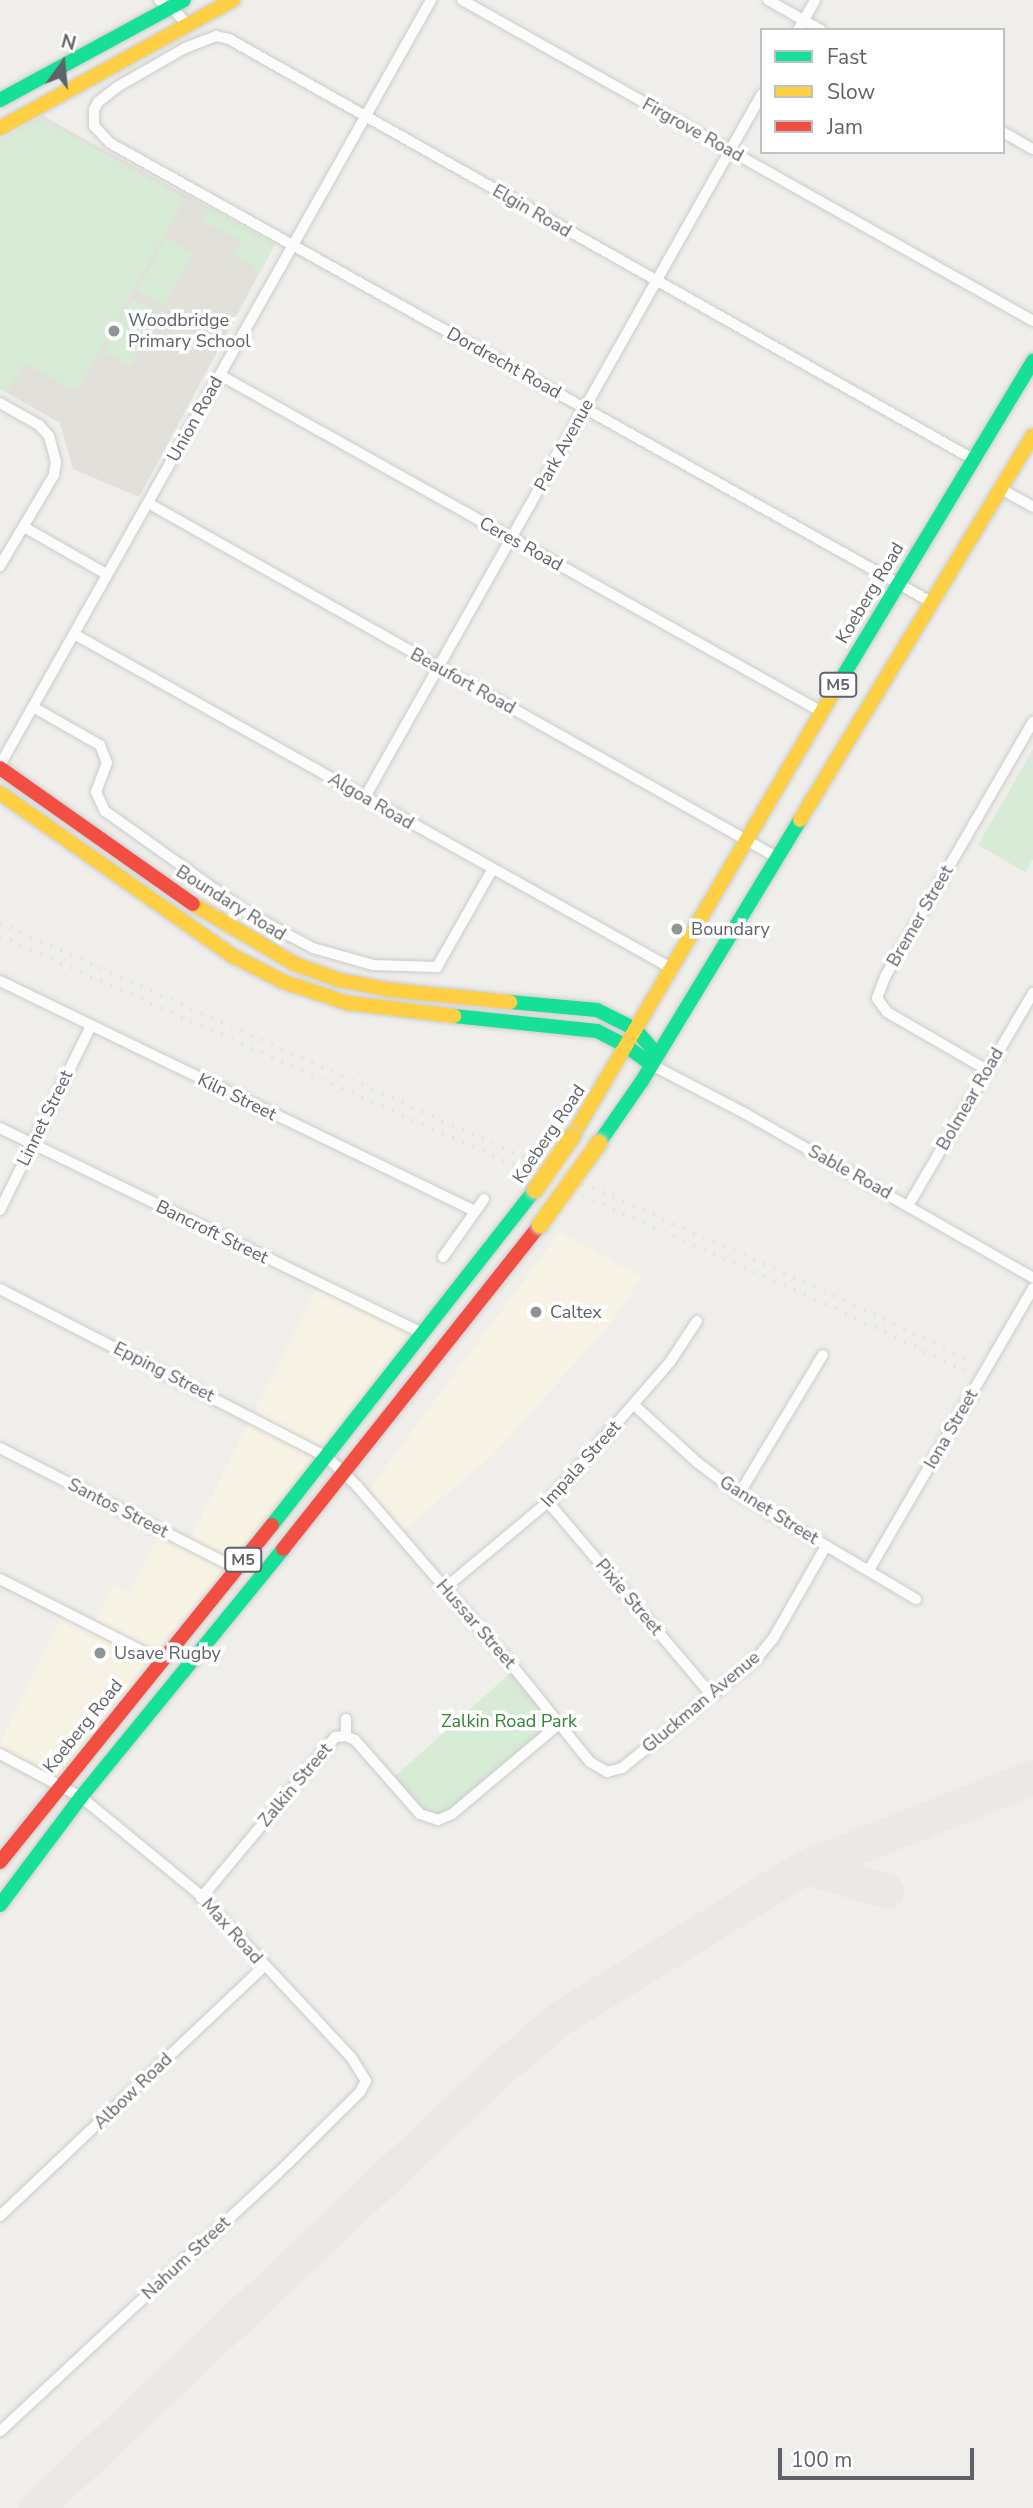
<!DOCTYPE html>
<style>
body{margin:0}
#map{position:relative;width:1033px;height:2508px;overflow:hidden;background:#efeeea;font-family:"Nunito Sans",sans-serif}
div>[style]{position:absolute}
.commercial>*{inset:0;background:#f7f3e4}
.education>*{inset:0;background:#e2e0da}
.green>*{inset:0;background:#d8ebd6;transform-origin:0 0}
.taxiway>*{height:35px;margin:-17.5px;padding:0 17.5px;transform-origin:17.5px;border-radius:17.5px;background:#eae9e7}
.roads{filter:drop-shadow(0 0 2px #cbcccc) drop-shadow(0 0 2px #cbcccc)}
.street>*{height:10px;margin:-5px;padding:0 5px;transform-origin:5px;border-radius:5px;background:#fdfcfc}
.fast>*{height:14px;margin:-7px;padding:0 7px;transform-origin:7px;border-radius:7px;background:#16e098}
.slow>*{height:14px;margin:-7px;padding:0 7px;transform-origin:7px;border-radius:7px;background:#ffcf43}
.jam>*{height:14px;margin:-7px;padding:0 7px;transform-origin:7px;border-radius:7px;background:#f24e42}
.rail>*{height:3.5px;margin-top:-1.75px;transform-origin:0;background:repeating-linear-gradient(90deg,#e4e4e4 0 2px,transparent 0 11px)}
.bridges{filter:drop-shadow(0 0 2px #d7ceb8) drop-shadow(0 0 2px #d7ceb8)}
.slow-bridge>*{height:16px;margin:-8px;padding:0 8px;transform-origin:8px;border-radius:8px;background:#ffcf43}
.dots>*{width:19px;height:19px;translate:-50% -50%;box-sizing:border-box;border:4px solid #fff;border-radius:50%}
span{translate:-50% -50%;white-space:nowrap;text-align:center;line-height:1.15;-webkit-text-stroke:7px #fff;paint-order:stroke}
.shield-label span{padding:2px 5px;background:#fff;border:2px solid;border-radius:5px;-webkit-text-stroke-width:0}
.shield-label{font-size:16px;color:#5f6368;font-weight:700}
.street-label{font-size:18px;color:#5f6368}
.poi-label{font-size:18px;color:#5f6368}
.left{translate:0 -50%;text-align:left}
.park-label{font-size:18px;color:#348238}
.legend{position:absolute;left:760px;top:28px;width:245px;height:126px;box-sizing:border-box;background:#fff;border:2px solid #bfc1c3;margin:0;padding:9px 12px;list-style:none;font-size:21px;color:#5f6368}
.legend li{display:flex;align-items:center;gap:14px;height:35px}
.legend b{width:35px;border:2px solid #bfc1c3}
.north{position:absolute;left:28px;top:28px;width:70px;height:70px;-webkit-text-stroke:5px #fff;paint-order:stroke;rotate:15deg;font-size:19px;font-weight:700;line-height:28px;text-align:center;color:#5f6368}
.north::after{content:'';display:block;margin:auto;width:24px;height:32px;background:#5f6368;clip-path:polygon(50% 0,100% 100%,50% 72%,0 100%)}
.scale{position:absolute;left:778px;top:2448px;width:196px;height:32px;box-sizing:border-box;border:4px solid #5f6368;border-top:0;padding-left:9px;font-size:21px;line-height:24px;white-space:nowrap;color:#5f6368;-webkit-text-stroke:5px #fff;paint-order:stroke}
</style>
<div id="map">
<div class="commercial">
<i style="clip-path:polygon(560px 1232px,642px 1277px,607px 1327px,492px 1456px,399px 1534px,365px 1495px)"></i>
<i style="clip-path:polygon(319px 1284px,424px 1334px,61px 1784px,0 1754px,0 1744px,64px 1611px,93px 1625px,113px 1585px,130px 1593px,162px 1530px,189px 1542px)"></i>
</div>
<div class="education">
<i style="clip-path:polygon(43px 116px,275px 244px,139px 497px,73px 469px,60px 423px,0 389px,0 140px)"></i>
</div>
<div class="green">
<i style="clip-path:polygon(40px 118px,185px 199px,76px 392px,24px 363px,7px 393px,0 389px,0 140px)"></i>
<i style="clip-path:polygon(210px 208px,275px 244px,259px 274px,254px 271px,256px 267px,234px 255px,241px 241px,203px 221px)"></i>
<i style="left:166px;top:238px;width:31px;height:60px;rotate:29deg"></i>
<i style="left:132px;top:299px;width:30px;height:60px;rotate:28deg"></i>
<i style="clip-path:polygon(1033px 749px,1033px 859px,1025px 872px,978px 845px)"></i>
<i style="clip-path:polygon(515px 1669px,559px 1725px,453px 1817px,428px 1816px,393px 1778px)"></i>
</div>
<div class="taxiway">
<i style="left:807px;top:1867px;width:83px;rotate:16.9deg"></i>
<i style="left:36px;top:2508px;width:637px;rotate:-43.41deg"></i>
<i style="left:499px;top:2070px;width:80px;rotate:-40.4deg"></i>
<i style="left:560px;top:2018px;width:286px;rotate:-31.7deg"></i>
<i style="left:803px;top:1868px;width:247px;rotate:-21.6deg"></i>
</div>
<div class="roads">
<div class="street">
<i style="left:159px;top:0;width:15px;rotate:32deg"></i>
<i style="left:172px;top:8px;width:22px;rotate:47deg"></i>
<i style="left:462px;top:0;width:655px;rotate:29.34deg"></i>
<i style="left:768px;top:0;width:61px;rotate:29.5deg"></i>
<i style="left:798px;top:30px;width:34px;rotate:-60deg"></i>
<i style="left:1003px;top:132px;width:34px;rotate:30deg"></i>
<i style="left:220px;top:375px;width:690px;rotate:29.24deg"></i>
<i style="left:0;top:403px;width:45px;rotate:29.4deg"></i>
<i style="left:39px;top:425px;width:15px;rotate:48deg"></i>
<i style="left:49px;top:436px;width:27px;rotate:75deg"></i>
<i style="left:56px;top:462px;width:13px;rotate:99deg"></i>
<i style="left:54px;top:475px;width:106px;rotate:120.7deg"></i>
<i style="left:1001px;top:489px;width:37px;rotate:29deg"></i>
<i style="left:148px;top:503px;width:723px;rotate:29.4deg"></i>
<i style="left:24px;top:527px;width:95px;rotate:29.8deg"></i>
<i style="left:933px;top:603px;width:943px;rotate:-150.8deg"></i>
<i style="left:110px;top:143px;width:23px;rotate:-133deg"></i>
<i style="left:94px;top:126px;width:16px;rotate:-90deg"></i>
<i style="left:94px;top:110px;width:9px;rotate:-63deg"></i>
<i style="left:98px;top:102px;width:24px;rotate:-38deg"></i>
<i style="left:117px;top:87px;width:78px;rotate:-29.8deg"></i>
<i style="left:185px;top:48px;width:33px;rotate:-21deg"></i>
<i style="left:216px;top:36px;width:13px;rotate:13deg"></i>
<i style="left:229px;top:39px;width:854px;rotate:29.45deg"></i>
<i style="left:74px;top:634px;width:682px;rotate:29.23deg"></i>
<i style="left:33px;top:707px;width:77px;rotate:29.6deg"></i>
<i style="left:100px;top:745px;width:19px;rotate:69deg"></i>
<i style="left:107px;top:763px;width:31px;rotate:111deg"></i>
<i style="left:96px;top:792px;width:21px;rotate:65deg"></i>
<i style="left:105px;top:811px;width:179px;rotate:35.5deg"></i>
<i style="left:251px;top:915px;width:70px;rotate:28deg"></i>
<i style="left:313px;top:948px;width:62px;rotate:15.8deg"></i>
<i style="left:373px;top:965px;width:64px;rotate:1.8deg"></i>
<i style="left:437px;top:967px;width:112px;rotate:-60.4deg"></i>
<i style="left:0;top:765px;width:878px;rotate:-60.6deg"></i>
<i style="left:365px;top:797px;width:807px;rotate:-60.55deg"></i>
<i style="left:0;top:981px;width:528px;rotate:25.84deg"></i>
<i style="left:652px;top:1065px;width:106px;rotate:27.5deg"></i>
<i style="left:746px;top:1114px;width:331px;rotate:29.7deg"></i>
<i style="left:987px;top:1070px;width:116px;rotate:-149.9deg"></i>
<i style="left:887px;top:1012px;width:17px;rotate:-126deg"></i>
<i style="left:877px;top:998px;width:22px;rotate:-69deg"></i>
<i style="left:885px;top:977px;width:295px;rotate:-59.9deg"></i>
<i style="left:0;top:1128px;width:471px;rotate:25.9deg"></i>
<i style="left:908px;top:1206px;width:247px;rotate:-59.6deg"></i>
<i style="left:0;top:1210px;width:205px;rotate:-63.7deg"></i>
<i style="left:443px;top:1257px;width:71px;rotate:-54.7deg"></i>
<i style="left:0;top:1289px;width:368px;rotate:27.2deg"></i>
<i style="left:327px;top:1457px;width:42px;rotate:44deg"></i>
<i style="left:357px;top:1486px;width:242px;rotate:49.2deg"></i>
<i style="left:515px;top:1669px;width:119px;rotate:51.1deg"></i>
<i style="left:590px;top:1762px;width:20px;rotate:30deg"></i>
<i style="left:607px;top:1772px;width:16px;rotate:-15deg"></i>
<i style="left:622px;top:1768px;width:173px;rotate:-39.1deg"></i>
<i style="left:756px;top:1659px;width:26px;rotate:-50deg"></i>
<i style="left:773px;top:1639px;width:107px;rotate:-60.3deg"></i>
<i style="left:634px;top:1405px;width:86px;rotate:42.2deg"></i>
<i style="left:698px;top:1463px;width:51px;rotate:37.1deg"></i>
<i style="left:739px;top:1494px;width:206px;rotate:30.7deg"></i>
<i style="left:0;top:1448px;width:265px;rotate:27deg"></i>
<i style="left:739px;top:1494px;width:162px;rotate:-58.9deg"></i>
<i style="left:548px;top:1502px;width:250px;rotate:49.7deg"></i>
<i style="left:869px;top:1570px;width:326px;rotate:-59.8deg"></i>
<i style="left:0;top:1579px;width:179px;rotate:26.9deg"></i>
<i style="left:445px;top:1588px;width:134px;rotate:-39.9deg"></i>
<i style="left:548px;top:1502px;width:186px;rotate:-48.9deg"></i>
<i style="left:670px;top:1362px;width:49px;rotate:-56.6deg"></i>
<i style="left:346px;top:1736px;width:17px;rotate:-90deg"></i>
<i style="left:0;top:1754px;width:92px;rotate:28deg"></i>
<i style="left:81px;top:1797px;width:151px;rotate:39.4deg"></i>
<i style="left:198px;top:1893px;width:224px;rotate:47deg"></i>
<i style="left:351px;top:2057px;width:28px;rotate:58deg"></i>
<i style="left:366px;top:2081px;width:13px;rotate:119deg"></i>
<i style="left:360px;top:2092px;width:117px;rotate:135.3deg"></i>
<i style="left:277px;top:2174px;width:378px;rotate:137.1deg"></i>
<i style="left:201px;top:1898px;width:209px;rotate:-50.2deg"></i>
<i style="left:335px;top:1737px;width:11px;rotate:-5deg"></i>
<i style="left:346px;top:1736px;width:10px;rotate:24deg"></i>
<i style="left:355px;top:1740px;width:98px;rotate:48.7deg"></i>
<i style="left:420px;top:1814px;width:19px;rotate:18deg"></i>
<i style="left:438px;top:1820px;width:15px;rotate:-23deg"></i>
<i style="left:452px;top:1814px;width:140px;rotate:-40.1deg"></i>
<i style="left:0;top:2216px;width:364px;rotate:-43.4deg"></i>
</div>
<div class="fast">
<i style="left:0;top:100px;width:209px;rotate:-28.5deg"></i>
<i style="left:837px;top:686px;width:380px;rotate:-58.9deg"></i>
<i style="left:510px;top:1002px;width:87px;rotate:5.3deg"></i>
<i style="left:597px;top:1010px;width:42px;rotate:26.6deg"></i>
<i style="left:635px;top:1029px;width:33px;rotate:49deg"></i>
<i style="left:454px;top:1016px;width:144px;rotate:6deg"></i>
<i style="left:597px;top:1031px;width:33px;rotate:27deg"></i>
<i style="left:626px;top:1046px;width:32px;rotate:36deg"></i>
<i style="left:599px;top:1143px;width:75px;rotate:-55.3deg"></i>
<i style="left:642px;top:1081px;width:305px;rotate:-58.8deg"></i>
<i style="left:272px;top:1525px;width:426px;rotate:-51.9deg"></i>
<i style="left:0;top:1905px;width:135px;rotate:-53.1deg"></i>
<i style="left:81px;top:1797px;width:320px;rotate:-50.8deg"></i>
</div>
<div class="slow">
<i style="left:0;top:128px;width:266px;rotate:-28.8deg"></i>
<i style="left:0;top:793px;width:282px;rotate:35deg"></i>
<i style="left:231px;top:955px;width:59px;rotate:27deg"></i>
<i style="left:284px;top:982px;width:67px;rotate:18.2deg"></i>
<i style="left:348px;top:1003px;width:107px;rotate:7deg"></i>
<i style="left:800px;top:820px;width:449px;rotate:-58.8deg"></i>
<i style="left:193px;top:904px;width:118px;rotate:30.5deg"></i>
<i style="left:295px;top:964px;width:47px;rotate:20deg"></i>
<i style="left:339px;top:980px;width:53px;rotate:10.9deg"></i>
<i style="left:391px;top:990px;width:120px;rotate:5.8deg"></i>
<i style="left:572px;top:1137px;width:523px;rotate:-59.56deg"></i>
</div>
<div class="jam">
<i style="left:0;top:768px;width:236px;rotate:35.2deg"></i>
<i style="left:283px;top:1549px;width:414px;rotate:-51.6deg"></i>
<i style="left:0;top:1862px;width:433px;rotate:-51.1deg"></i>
</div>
</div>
<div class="rail">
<i style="left:0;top:923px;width:924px;rotate:24.07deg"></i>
<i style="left:844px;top:1300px;width:143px;rotate:25.7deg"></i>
<i style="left:0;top:936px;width:892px;rotate:24.01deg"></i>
<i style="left:815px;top:1299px;width:170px;rotate:25.5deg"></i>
</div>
<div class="bridges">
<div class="slow-bridge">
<i style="left:535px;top:1190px;width:65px;rotate:-55.1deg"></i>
<i style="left:540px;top:1225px;width:101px;rotate:-54.3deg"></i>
</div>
</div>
<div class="dots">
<i style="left:114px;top:331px;background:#919496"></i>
<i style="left:677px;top:929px;background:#919496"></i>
<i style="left:536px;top:1312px;background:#919496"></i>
<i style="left:100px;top:1653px;background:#919496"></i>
</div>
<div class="shield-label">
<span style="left:838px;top:685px">M5</span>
<span style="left:243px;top:1560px">M5</span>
</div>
<div class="street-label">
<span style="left:693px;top:130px;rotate:29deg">Firgrove Road</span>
<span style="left:532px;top:211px;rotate:30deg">Elgin Road</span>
<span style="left:504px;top:363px;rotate:29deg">Dordrecht Road</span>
<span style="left:195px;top:419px;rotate:-61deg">Union Road</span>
<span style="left:564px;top:445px;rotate:-61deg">Park Avenue</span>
<span style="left:521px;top:544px;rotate:29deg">Ceres Road</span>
<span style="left:870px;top:593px;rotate:-59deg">Koeberg Road</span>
<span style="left:463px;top:681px;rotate:29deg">Beaufort Road</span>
<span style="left:371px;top:801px;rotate:30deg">Algoa Road</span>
<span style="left:231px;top:903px;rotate:32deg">Boundary Road</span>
<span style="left:920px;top:916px;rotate:-60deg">Bremer Street</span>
<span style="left:237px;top:1097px;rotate:26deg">Kiln Street</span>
<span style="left:970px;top:1099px;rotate:-60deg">Bolmear Road</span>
<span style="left:45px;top:1118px;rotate:-64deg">Linnet Street</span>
<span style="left:549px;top:1134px;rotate:-56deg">Koeberg Road</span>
<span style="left:850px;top:1172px;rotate:29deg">Sable Road</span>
<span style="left:212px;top:1232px;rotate:26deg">Bancroft Street</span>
<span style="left:164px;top:1372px;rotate:27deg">Epping Street</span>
<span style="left:951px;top:1429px;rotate:-60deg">Iona Street</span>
<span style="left:581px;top:1464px;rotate:-48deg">Impala Street</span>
<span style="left:118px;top:1508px;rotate:27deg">Santos Street</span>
<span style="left:769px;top:1510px;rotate:32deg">Gannet Street</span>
<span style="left:629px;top:1597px;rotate:50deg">Pixie Street</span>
<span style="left:476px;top:1624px;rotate:49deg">Hussar Street</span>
<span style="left:701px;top:1702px;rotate:-40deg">Gluckman Avenue</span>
<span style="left:83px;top:1726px;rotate:-51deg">Koeberg Road</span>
<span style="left:295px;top:1785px;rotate:-50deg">Zalkin Street</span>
<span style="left:232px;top:1931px;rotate:48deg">Max Road</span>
<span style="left:133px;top:2091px;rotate:-44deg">Albow Road</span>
<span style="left:186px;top:2258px;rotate:-43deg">Nahum Street</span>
</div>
<div class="poi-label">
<span class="left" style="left:128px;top:331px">Woodbridge<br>Primary School</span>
<span class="left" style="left:691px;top:929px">Boundary</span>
<span class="left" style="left:550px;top:1312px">Caltex</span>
<span class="left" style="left:114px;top:1653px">Usave Rugby</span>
</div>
<div class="park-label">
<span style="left:509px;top:1721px">Zalkin Road Park</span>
</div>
<ul class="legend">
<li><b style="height:9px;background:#16e098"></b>Fast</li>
<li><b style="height:9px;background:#ffcf43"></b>Slow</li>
<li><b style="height:9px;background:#f24e42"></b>Jam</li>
</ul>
<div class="north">N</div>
<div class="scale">100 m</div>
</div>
